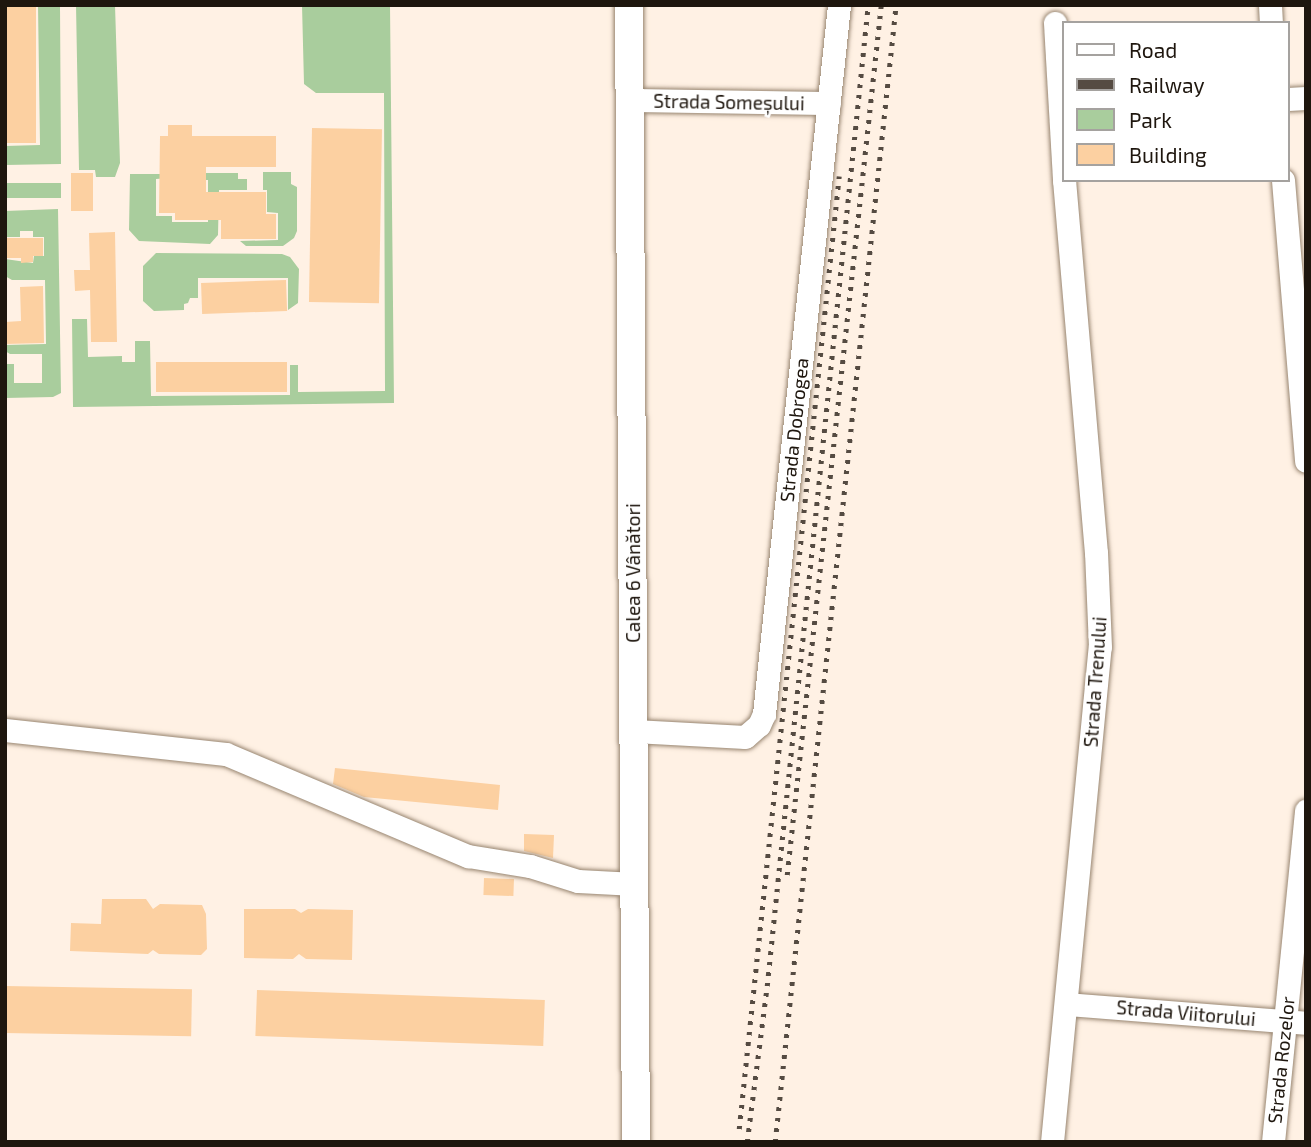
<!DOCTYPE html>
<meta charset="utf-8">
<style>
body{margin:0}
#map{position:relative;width:1311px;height:1147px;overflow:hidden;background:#fff1e4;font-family:"Exo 2",sans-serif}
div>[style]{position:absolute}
.green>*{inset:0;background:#a9cd9d;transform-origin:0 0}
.building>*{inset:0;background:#fcd0a1;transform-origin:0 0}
.roads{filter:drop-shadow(0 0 2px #988570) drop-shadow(0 0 2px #988570)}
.minor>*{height:23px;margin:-11.5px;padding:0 11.5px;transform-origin:11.5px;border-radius:11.5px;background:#fff}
.major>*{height:28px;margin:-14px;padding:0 14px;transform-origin:14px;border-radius:14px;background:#fff}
.rail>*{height:4.5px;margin-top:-2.25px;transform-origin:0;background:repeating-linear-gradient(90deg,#554b42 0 3.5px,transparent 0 10.5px)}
span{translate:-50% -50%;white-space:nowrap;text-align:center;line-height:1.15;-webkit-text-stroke:5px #fff;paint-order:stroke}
.street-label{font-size:19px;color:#1e160e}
.frame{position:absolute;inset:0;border:7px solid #1e160e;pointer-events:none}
.legend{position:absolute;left:1062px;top:21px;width:228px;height:161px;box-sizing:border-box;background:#fff;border:2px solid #a5a29f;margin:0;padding:9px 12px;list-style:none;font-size:21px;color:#1e160e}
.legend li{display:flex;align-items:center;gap:14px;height:35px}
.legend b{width:35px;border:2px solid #a5a29f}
</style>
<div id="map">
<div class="green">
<i style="clip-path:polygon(38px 5px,60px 5px,61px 164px,5px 165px,5px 146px,40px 145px)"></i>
<i style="clip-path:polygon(76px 5px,115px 5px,120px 163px,115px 177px,96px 177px,95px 170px,79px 170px)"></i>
<i style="clip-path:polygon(302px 5px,390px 5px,394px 403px,73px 407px,72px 319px,87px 319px,88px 357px,122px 356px,122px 362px,135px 362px,135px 341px,150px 341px,151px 396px,290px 395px,290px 365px,298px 365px,298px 392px,385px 391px,384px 93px,316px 93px,304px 84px)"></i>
<i style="clip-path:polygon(263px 172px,291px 172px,291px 184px,297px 187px,297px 231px,294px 238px,283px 246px,246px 246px,240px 241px,278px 240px,278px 213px,267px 212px,267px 190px,263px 190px)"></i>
<i style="clip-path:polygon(183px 173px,238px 173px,238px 179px,247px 179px,247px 190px,219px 190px,218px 235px,210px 244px,139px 241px,129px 230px,130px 174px,168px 174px,168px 178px,156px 179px,156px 216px,172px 216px,172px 222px,208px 222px,208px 180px,183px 180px)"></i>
<i style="left:61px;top:183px;width:15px;height:56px;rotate:90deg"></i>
<i style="clip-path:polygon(58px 209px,61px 393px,53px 397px,5px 398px,5px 364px,14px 364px,14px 383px,42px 383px,42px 354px,10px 354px,5px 351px,5px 345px,46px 344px,45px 280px,12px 280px,5px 276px,5px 259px,33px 263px,34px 256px,44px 256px,44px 237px,33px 237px,33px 231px,20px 231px,20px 237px,5px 237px,5px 211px)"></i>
<i style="clip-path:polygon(156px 253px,282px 254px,290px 257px,299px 269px,298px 303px,288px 310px,288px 278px,198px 278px,198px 298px,190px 298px,188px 303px,184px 304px,184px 310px,154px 311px,143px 301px,143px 266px)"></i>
</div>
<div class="building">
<i style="left:7px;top:5px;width:29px;height:138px"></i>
<i style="clip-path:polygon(168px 125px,192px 125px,192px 136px,276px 136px,276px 167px,206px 167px,206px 192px,266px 192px,266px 214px,276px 214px,276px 239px,221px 239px,221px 220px,175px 220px,175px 213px,159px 213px,160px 136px,168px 136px)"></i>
<i style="left:312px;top:128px;width:70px;height:174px;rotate:1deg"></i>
<i style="left:71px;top:173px;width:22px;height:38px"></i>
<i style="clip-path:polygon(115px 232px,117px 342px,91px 342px,90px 290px,75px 291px,74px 270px,90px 270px,89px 233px)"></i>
<i style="clip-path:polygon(5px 238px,43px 238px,43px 256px,33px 256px,33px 262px,21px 263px,21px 258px,5px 258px)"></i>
<i style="left:286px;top:280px;width:31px;height:85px;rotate:88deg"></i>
<i style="clip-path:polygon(43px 286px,44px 343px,5px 344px,5px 322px,21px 321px,20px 287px)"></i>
<i style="left:156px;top:362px;width:131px;height:30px"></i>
<i style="clip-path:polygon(335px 768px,500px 785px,498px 810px,364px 797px,333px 784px)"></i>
<i style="clip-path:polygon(524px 834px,554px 835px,553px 858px,524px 851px)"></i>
<i style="left:484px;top:878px;width:30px;height:17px;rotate:2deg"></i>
<i style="clip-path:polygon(102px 899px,146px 899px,153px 909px,160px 904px,202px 905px,206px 914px,207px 949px,201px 955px,159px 954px,153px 950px,148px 954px,70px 951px,71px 923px,101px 924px)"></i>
<i style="clip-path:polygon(244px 909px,295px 909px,301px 913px,308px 909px,353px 910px,352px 960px,306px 959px,299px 954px,293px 959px,244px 958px)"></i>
<i style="left:5px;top:986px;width:187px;height:47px;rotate:1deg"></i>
<i style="left:257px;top:990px;width:288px;height:46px;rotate:2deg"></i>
</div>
<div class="roads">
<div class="minor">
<i style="left:1270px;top:5px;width:18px;rotate:87deg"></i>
<i style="left:1055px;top:23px;width:157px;rotate:86.7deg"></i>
<i style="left:1288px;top:99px;width:18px;rotate:-3deg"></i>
<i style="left:629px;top:100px;width:200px;rotate:0.9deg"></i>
<i style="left:1283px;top:180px;width:282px;rotate:85.3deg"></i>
<i style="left:5px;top:730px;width:222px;rotate:6.2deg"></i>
<i style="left:226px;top:754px;width:263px;rotate:22.9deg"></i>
<i style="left:468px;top:856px;width:63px;rotate:9.2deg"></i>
<i style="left:530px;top:866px;width:50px;rotate:17.4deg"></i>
<i style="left:578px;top:881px;width:57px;rotate:3deg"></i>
<i style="left:634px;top:731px;width:111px;rotate:3.1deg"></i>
<i style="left:745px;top:737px;width:18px;rotate:-41deg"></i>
<i style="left:759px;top:725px;width:12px;rotate:-66deg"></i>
<i style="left:764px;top:714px;width:713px;rotate:-83.96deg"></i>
<i style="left:1067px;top:1004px;width:240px;rotate:4.5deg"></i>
<i style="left:1052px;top:1142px;width:497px;rotate:-84.5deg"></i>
<i style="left:1100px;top:647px;width:94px;rotate:-92.4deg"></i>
<i style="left:1096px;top:553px;width:374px;rotate:-94.9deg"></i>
<i style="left:1273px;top:1142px;width:333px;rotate:-84.3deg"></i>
</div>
<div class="major">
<i style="left:629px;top:5px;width:1137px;rotate:89.65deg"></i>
</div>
</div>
<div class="rail">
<i style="left:787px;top:875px;width:875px;rotate:-83.83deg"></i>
<i style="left:739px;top:1129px;width:958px;rotate:-84.01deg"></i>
<i style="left:747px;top:1142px;width:157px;rotate:-82.7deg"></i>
<i style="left:767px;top:986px;width:986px;rotate:-84.12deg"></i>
<i style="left:775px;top:1142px;width:1143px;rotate:-83.93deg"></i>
</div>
<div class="street-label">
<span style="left:729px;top:102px;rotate:1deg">Strada Someșului</span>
<span style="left:794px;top:430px;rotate:-84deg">Strada Dobrogea</span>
<span style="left:633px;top:573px;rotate:-90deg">Calea 6 Vânători</span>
<span style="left:1095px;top:682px;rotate:-86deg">Strada Trenului</span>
<span style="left:1186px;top:1013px;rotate:5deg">Strada Viitorului</span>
<span style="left:1281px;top:1060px;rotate:-84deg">Strada Rozelor</span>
</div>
<div class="frame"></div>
<ul class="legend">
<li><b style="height:9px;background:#fff"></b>Road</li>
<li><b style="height:9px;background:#554b42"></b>Railway</li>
<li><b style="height:19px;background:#a9cd9d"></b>Park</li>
<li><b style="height:19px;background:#fcd0a1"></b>Building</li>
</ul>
</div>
